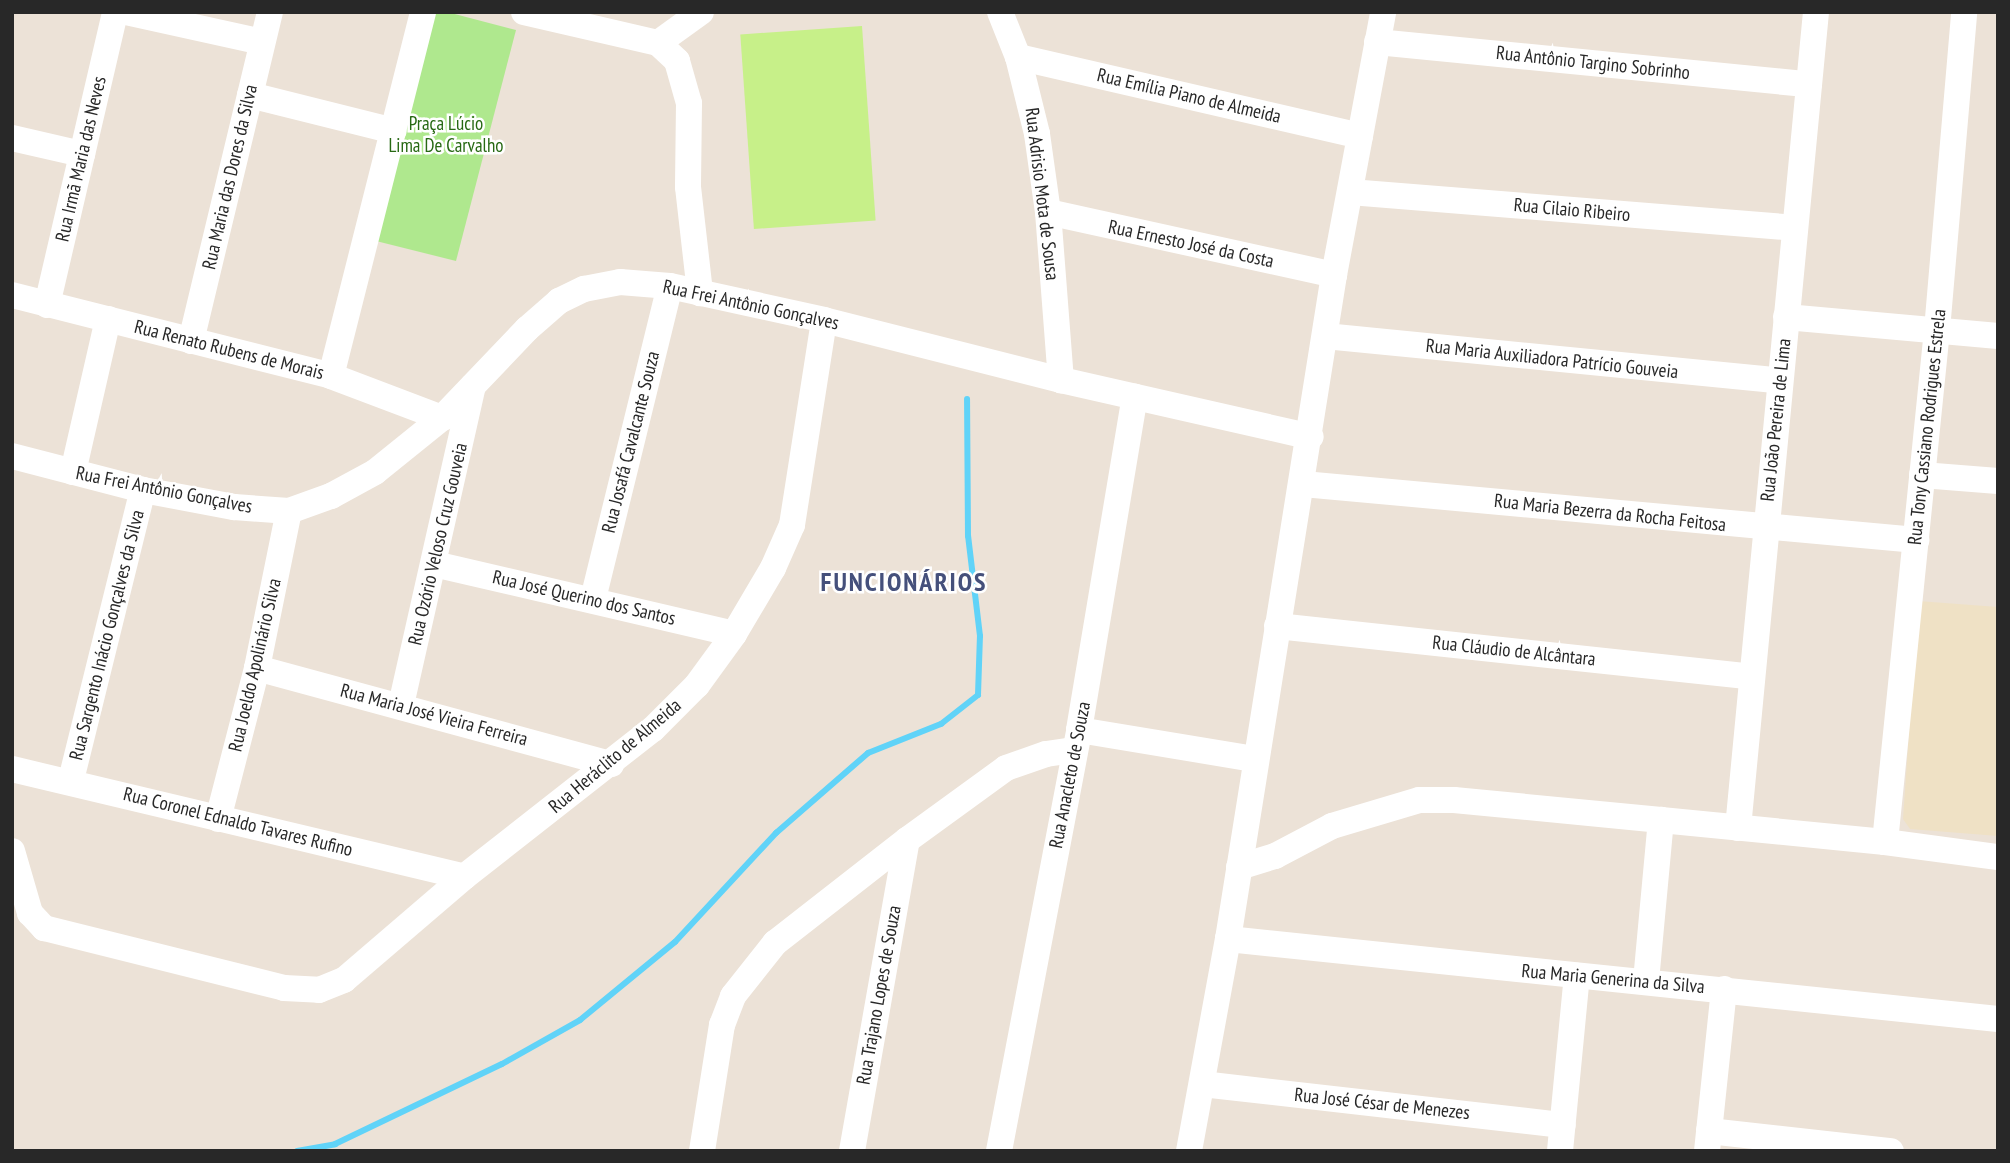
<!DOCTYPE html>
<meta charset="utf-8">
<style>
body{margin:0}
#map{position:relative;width:2010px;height:1163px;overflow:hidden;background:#ece2d7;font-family:"PT Sans Narrow",sans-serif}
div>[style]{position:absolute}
.education>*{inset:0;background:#efe1c5}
.green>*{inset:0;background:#afe88e}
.pitch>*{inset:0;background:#c7f089;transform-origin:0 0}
.stream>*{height:6px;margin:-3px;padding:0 3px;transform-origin:3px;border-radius:3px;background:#60d3f8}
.minor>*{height:26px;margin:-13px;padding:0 13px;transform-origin:13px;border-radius:13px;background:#fff}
span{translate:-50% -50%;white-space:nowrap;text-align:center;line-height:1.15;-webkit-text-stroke:5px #fff;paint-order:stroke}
.street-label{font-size:19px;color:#282828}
.park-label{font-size:19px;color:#276913}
.district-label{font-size:26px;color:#45507b;font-weight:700;letter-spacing:2px}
.frame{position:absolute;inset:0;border:14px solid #282828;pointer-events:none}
</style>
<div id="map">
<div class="education">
<i style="clip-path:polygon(1918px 601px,1998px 607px,1998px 836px,1910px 829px,1903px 819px)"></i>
</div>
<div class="green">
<i style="clip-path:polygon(435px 12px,447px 12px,516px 30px,456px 261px,376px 241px)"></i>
</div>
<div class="pitch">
<i style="left:862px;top:26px;width:195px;height:122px;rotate:86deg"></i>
</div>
<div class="stream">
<i style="left:297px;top:1151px;width:39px;rotate:-10deg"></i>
<i style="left:335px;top:1144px;width:185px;rotate:-25.6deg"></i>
<i style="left:502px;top:1064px;width:90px;rotate:-29.4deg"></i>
<i style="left:580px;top:1020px;width:123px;rotate:-39.4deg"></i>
<i style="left:675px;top:942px;width:149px;rotate:-47.2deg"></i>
<i style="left:776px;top:833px;width:122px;rotate:-41deg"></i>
<i style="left:868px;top:753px;width:79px;rotate:-21.7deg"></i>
<i style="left:941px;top:724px;width:47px;rotate:-38.1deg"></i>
<i style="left:978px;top:695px;width:59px;rotate:-88.1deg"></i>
<i style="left:980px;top:636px;width:101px;rotate:-96.8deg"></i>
<i style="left:968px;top:536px;width:137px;rotate:-90.4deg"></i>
</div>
<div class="minor">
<i style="left:126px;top:12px;width:139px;rotate:12.4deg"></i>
<i style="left:524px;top:12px;width:138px;rotate:13deg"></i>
<i style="left:658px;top:43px;width:26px;rotate:43deg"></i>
<i style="left:677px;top:61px;width:44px;rotate:74.1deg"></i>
<i style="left:689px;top:103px;width:84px;rotate:90.7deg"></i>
<i style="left:688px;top:187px;width:107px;rotate:83.5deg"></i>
<i style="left:1000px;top:12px;width:48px;rotate:68.2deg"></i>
<i style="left:1018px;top:57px;width:79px;rotate:76.1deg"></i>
<i style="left:1037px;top:134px;width:79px;rotate:82deg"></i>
<i style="left:1048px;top:212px;width:169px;rotate:85.6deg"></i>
<i style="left:1377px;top:42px;width:434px;rotate:5.6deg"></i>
<i style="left:658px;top:43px;width:53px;rotate:-35.8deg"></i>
<i style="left:1018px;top:57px;width:351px;rotate:13deg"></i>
<i style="left:250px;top:95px;width:148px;rotate:14deg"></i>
<i style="left:12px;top:138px;width:72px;rotate:12.9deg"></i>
<i style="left:1350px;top:192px;width:445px;rotate:4.6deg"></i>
<i style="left:1048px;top:212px;width:293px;rotate:12.4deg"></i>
<i style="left:12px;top:295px;width:329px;rotate:14.2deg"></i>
<i style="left:331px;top:376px;width:119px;rotate:20.7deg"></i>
<i style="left:47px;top:305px;width:301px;rotate:-76.9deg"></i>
<i style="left:1786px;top:317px;width:213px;rotate:5.1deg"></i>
<i style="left:1325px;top:336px;width:457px;rotate:5.6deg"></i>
<i style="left:191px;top:341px;width:338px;rotate:-76.5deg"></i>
<i style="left:331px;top:376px;width:375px;rotate:-75.8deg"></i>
<i style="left:12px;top:456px;width:135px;rotate:14.5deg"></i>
<i style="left:143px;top:490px;width:93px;rotate:10.6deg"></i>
<i style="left:234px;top:507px;width:55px;rotate:4.2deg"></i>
<i style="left:289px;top:511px;width:45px;rotate:-19.7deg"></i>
<i style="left:331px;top:496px;width:50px;rotate:-28.6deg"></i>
<i style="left:375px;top:472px;width:86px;rotate:-38.9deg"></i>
<i style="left:442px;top:418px;width:123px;rotate:-46.3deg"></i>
<i style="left:527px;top:329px;width:43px;rotate:-41.2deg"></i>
<i style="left:559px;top:301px;width:28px;rotate:-26deg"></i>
<i style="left:584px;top:289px;width:37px;rotate:-11deg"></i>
<i style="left:620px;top:282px;width:50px;rotate:4.6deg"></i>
<i style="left:670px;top:286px;width:158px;rotate:12.4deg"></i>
<i style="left:824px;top:320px;width:244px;rotate:14.2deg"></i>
<i style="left:1061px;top:380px;width:256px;rotate:12.8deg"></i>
<i style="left:73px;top:472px;width:157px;rotate:-77.1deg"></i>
<i style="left:1922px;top:475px;width:76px;rotate:4.5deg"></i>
<i style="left:1303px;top:484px;width:616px;rotate:5.22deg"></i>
<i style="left:434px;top:564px;width:308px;rotate:13.1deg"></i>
<i style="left:593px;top:599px;width:322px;rotate:-76.2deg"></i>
<i style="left:1277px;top:626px;width:477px;rotate:6.1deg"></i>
<i style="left:257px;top:668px;width:367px;rotate:15.2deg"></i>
<i style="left:401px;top:705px;width:327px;rotate:-77.3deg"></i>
<i style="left:1079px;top:730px;width:178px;rotate:9.4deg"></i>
<i style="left:12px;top:769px;width:465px;rotate:13.4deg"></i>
<i style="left:71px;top:780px;width:299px;rotate:-76.1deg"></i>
<i style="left:218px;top:819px;width:156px;rotate:-75.5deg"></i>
<i style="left:257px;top:668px;width:160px;rotate:-78.5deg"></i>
<i style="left:1738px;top:828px;width:820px;rotate:-84.54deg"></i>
<i style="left:1885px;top:842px;width:515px;rotate:-84.2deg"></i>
<i style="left:1937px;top:330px;width:319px;rotate:-85.1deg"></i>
<i style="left:12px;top:851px;width:65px;rotate:73.8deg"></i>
<i style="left:30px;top:913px;width:21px;rotate:47deg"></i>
<i style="left:44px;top:928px;width:247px;rotate:14deg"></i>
<i style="left:284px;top:988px;width:35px;rotate:3deg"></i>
<i style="left:319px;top:990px;width:27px;rotate:-22deg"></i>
<i style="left:344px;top:980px;width:158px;rotate:-40.6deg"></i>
<i style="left:464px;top:877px;width:240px;rotate:-38.1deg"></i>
<i style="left:653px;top:729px;width:62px;rotate:-45deg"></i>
<i style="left:697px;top:685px;width:63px;rotate:-54deg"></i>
<i style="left:734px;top:634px;width:77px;rotate:-59.4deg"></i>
<i style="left:773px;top:568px;width:47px;rotate:-66.2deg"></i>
<i style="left:792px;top:525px;width:207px;rotate:-81.1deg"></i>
<i style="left:1239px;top:867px;width:38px;rotate:-17deg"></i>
<i style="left:1275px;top:856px;width:64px;rotate:-27.8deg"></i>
<i style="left:1332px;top:826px;width:91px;rotate:-16.6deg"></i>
<i style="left:1419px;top:800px;width:35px"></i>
<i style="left:1454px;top:800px;width:208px;rotate:5.5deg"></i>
<i style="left:1661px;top:820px;width:225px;rotate:5.6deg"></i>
<i style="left:1885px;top:842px;width:114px;rotate:7.6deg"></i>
<i style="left:1228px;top:939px;width:774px;rotate:5.93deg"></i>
<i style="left:1646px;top:981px;width:162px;rotate:-84.7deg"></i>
<i style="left:1202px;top:1084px;width:363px;rotate:6.5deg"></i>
<i style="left:1709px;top:1131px;width:183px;rotate:6.3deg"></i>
<i style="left:702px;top:1151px;width:128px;rotate:-81deg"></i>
<i style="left:722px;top:1025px;width:31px;rotate:-69deg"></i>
<i style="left:733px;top:996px;width:68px;rotate:-51.6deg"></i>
<i style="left:775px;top:943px;width:167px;rotate:-38deg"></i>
<i style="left:907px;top:840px;width:122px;rotate:-36deg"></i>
<i style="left:1006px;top:768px;width:42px;rotate:-19.3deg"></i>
<i style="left:1046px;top:754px;width:29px;rotate:-8deg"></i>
<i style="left:852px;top:1151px;width:316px;rotate:-80deg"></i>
<i style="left:999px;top:1151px;width:429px;rotate:-79.2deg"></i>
<i style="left:1079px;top:730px;width:338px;rotate:-80.5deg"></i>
<i style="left:1189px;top:1151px;width:216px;rotate:-79.6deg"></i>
<i style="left:1228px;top:939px;width:672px;rotate:-80.93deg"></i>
<i style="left:1334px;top:275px;width:268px;rotate:-79.4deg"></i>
<i style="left:1560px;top:1151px;width:176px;rotate:-84.5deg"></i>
<i style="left:1707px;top:1151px;width:163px;rotate:-84deg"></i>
</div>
<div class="street-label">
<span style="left:1593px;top:63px;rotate:6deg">Rua Antônio Targino Sobrinho</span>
<span style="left:1189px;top:96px;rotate:13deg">Rua Emília Piano de Almeida</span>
<span style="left:81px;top:159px;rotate:-77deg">Rua Irmã Maria das Neves</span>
<span style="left:230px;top:177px;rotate:-77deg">Rua Maria das Dores da Silva</span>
<span style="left:1042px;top:194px;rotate:83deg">Rua Adrisio Mota de Sousa</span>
<span style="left:1572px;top:210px;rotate:5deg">Rua Cilaio Ribeiro</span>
<span style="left:1191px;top:244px;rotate:12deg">Rua Ernesto José da Costa</span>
<span style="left:751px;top:305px;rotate:12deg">Rua Frei Antônio Gonçalves</span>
<span style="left:229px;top:350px;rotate:14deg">Rua Renato Rubens de Morais</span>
<span style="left:1552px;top:359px;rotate:6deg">Rua Maria Auxiliadora Patrício Gouveia</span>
<span style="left:1776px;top:420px;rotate:-84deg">Rua João Pereira de Lima</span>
<span style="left:1927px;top:427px;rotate:-84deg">Rua Tony Cassiano Rodrigues Estrela</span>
<span style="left:631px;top:442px;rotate:-76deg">Rua Josafá Cavalcante Souza</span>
<span style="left:164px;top:490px;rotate:11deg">Rua Frei Antônio Gonçalves</span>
<span style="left:1610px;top:513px;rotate:6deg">Rua Maria Bezerra da Rocha Feitosa</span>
<span style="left:438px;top:544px;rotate:-77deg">Rua Ozório Veloso Cruz Gouveia</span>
<span style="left:584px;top:598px;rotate:13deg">Rua José Querino dos Santos</span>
<span style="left:107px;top:635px;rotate:-76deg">Rua Sargento Inácio Gonçalves da Silva</span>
<span style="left:1514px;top:651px;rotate:6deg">Rua Cláudio de Alcântara</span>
<span style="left:255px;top:665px;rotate:-77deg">Rua Joeldo Apolinário Silva</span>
<span style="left:434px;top:715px;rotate:15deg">Rua Maria José Vieira Ferreira</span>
<span style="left:615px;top:756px;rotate:-40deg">Rua Heráclito de Almeida</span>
<span style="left:1070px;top:775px;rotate:-79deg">Rua Anacleto de Souza</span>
<span style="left:238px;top:822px;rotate:14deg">Rua Coronel Ednaldo Tavares Rufino</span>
<span style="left:1613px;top:979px;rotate:5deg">Rua Maria Generina da Silva</span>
<span style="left:879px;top:995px;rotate:-80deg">Rua Trajano Lopes de Souza</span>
<span style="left:1382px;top:1104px;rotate:6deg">Rua José César de Menezes</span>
</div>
<div class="park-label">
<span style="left:446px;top:135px">Praça Lúcio<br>Lima De Carvalho</span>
</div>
<div class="district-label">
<span style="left:904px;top:582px">FUNCIONÁRIOS</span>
</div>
<div class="frame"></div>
</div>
